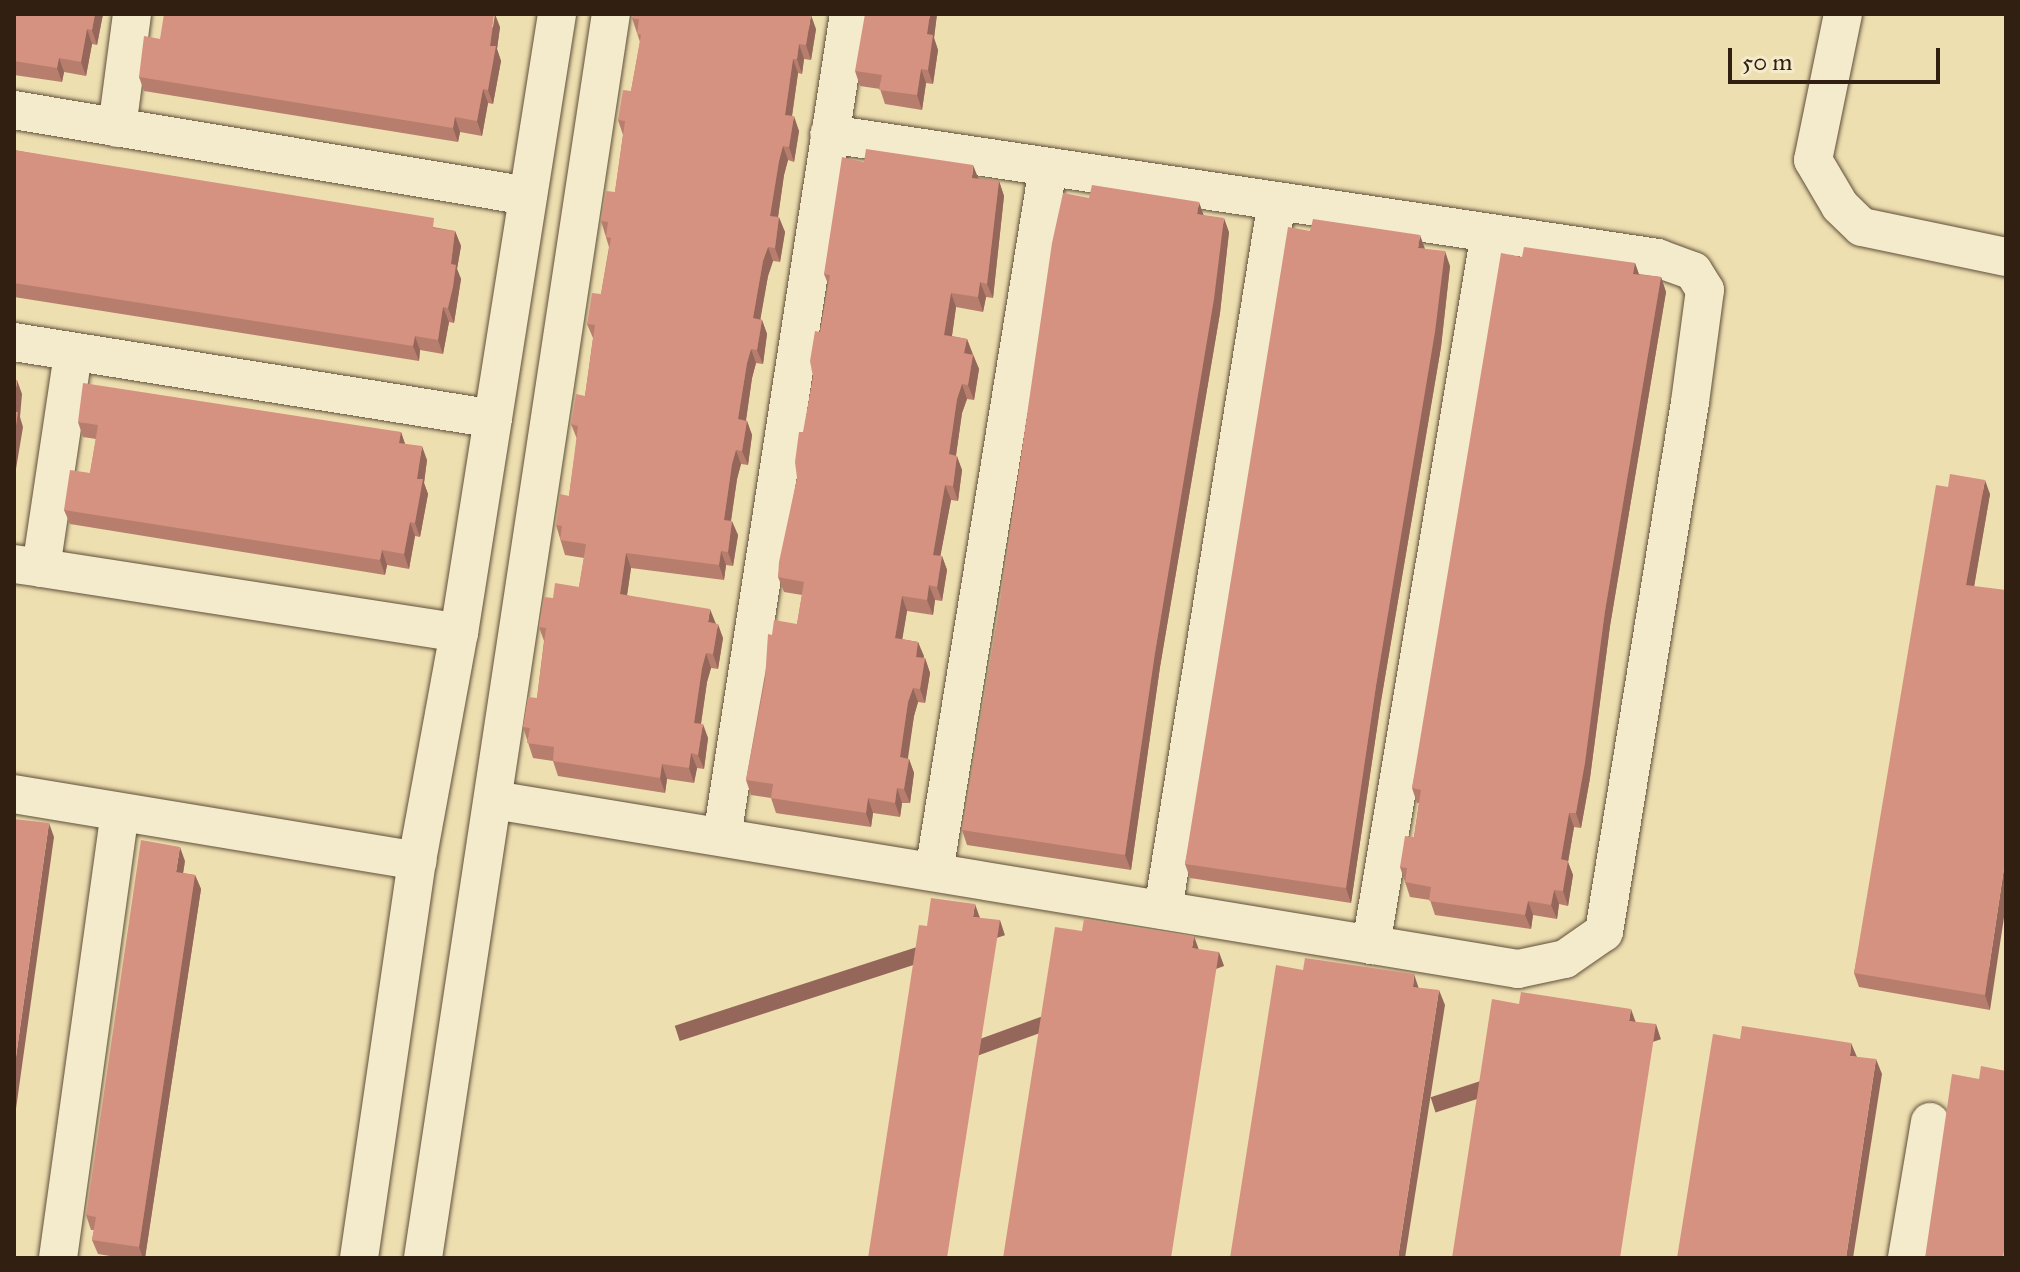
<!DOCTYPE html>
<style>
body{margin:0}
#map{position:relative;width:2020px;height:1272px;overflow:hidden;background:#eedfb1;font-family:"IM FELL Great Primer",serif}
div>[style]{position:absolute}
.roads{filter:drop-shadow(0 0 2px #60503a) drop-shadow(0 0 2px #60503a)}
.minor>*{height:38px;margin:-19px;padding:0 19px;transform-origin:19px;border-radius:19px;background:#f4eacc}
.wall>*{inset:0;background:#b77e6e}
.shaded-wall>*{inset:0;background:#95665a;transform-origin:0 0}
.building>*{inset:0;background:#d59280}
span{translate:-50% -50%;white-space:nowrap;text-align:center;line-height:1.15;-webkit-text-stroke:6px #f4eacc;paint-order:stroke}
.frame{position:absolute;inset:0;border:16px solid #312012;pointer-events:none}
.scale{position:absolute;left:1728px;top:48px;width:212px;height:36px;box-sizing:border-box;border:4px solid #312012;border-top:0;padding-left:10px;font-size:24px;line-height:28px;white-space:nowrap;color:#312012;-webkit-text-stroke:6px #f4eacc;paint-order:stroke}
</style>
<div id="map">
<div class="roads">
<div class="minor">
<i style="left:1843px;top:14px;width:149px;rotate:101.6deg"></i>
<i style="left:1813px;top:160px;width:53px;rotate:59.6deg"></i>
<i style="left:1840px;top:206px;width:30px;rotate:44deg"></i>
<i style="left:1862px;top:227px;width:147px;rotate:11.8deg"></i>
<i style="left:14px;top:110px;width:521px;rotate:9.5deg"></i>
<i style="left:117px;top:128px;width:115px;rotate:-82.5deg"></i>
<i style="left:14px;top:342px;width:485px;rotate:9.1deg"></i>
<i style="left:14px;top:564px;width:27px;rotate:8deg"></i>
<i style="left:41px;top:568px;width:217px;rotate:-81.5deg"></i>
<i style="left:41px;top:568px;width:423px;rotate:8.8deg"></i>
<i style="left:14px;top:794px;width:409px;rotate:9.4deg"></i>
<i style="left:494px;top:800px;width:1038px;rotate:9.37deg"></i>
<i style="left:1518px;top:969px;width:48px;rotate:-12deg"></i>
<i style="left:1565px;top:959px;width:47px;rotate:-34.7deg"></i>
<i style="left:1604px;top:932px;width:537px;rotate:-80.78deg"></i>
<i style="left:1690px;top:402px;width:113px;rotate:-82.4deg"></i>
<i style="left:1705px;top:290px;width:22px;rotate:-122deg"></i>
<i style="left:1693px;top:271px;width:37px;rotate:-160deg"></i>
<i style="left:1658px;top:258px;width:838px;rotate:-171.49deg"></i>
<i style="left:722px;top:837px;width:833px;rotate:-81.23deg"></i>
<i style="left:934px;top:872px;width:714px;rotate:-80.81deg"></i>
<i style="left:1163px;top:910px;width:718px;rotate:-80.87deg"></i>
<i style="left:1371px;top:945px;width:722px;rotate:-80.51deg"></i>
<i style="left:58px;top:1258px;width:448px;rotate:-82.1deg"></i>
<i style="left:359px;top:1258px;width:401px;rotate:-81.7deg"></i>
<i style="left:417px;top:861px;width:232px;rotate:-79.6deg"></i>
<i style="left:459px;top:633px;width:627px;rotate:-81deg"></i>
<i style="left:423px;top:1258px;width:1258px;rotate:-81.41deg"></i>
<i style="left:1907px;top:1258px;width:138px;rotate:-80.4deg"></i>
</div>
</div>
<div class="wall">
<i style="clip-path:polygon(14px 14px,103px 14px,97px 45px,92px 44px,86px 76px,64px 72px,62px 82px,14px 75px)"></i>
<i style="clip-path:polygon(937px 14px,934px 38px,938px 50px,933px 84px,926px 83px,922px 110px,885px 104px,880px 89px,860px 86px,855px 71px)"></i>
<i style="clip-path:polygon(632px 18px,816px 29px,811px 60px,804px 59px,802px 74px,798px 73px,792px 116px,799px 131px,794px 162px,788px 160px,784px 175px,778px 217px,785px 232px,780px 262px,773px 261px,768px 276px,760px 319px,762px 320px,767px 334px,763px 364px,756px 363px,752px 378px,746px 420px,747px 421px,752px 435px,748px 465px,741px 464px,737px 479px,731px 521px,738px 535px,733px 566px,726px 565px,724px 580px,631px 568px,627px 595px,715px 623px,723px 638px,718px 669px,711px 668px,707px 682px,701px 724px,708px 738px,704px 769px,697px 768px,694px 783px,667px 779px,665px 793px,558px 776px,553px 761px,533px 758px,523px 727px,537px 698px,544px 641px,539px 627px,553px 598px,579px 587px,584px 558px,565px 555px,556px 525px,569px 496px,577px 439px,571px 424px,585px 396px,593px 338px,587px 324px,601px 294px,609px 247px,601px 221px,615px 192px,623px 135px,618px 120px,631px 91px,640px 42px)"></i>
<i style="clip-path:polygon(500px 27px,497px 49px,501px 61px,493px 104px,488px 103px,482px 136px,460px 132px,458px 142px,144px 91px,139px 77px,160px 39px)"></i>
<i style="clip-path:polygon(14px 150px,455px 231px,461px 246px,457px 269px,461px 279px,454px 323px,449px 322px,443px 354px,420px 350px,419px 361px,14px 297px)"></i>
<i style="clip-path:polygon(864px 162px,999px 181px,1004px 196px,993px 298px,986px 297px,983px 312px,956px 307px,952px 336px,967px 339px,979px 369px,974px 400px,967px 399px,962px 413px,956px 455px,962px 470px,958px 501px,951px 500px,940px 556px,942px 556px,947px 570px,942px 601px,935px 600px,933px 615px,907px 611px,902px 639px,918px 642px,923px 658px,925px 658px,930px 673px,925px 703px,918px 702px,914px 716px,907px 758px,909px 759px,914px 773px,910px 803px,902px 803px,900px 817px,873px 813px,871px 827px,776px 813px,771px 798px,751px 795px,746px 780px,772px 635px,797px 624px,802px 595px,784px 592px,778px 577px,797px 478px,828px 284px,824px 274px)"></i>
<i style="clip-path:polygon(1089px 198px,1204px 215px,1229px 232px,1220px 313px,1160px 667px,1131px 870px,967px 845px,962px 830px,996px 628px)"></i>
<i style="clip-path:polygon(1310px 231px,1425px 249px,1450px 266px,1441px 347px,1381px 701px,1351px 903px,1190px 878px,1185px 864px)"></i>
<i style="clip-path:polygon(1522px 257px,1635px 263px,1639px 274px,1661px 277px,1666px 292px,1610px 626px,1590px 778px,1581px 828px,1574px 827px,1568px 862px,1573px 875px,1568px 906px,1559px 904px,1557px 919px,1533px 915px,1531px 929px,1435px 915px,1430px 900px,1410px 897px,1400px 867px,1414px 837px,1419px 803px,1417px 803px,1412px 788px)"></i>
<i style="clip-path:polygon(78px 422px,401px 432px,405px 444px,427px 460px,424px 483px,428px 494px,420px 537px,415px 536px,409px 569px,387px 565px,385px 575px,70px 524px,64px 510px,90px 473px,96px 439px,83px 437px)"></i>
<i style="clip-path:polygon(1948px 487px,1990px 494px,1974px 586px,1990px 1010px,1859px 987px,1854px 973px)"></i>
<i style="clip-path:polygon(185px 861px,183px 873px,195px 875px,201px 889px,145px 1258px,122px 1258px,98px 1254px,92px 1240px,94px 1230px,91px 1230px,86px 1215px)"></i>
</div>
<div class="shaded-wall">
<i style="clip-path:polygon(95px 14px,103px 14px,97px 45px,92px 30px)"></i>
<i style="clip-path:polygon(495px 14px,500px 27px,497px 49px,501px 61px,493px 104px,488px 90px,490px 46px)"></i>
<i style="clip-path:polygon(930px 14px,937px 14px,934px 38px,938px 50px,933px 84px,928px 70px,927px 34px)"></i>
<i style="clip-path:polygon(811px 15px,816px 29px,811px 60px,806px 45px)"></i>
<i style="clip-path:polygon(87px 29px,92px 44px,86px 76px,81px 62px)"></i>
<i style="clip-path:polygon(799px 44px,804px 59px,802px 74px,797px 59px)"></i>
<i style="clip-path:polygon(59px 58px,64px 72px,62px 82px,57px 68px)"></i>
<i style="clip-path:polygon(793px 59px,798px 73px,790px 130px,785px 115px)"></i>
<i style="clip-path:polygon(921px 69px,926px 83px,922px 110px,917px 95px)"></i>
<i style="clip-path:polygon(483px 89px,488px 103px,482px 136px,477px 121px)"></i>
<i style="clip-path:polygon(794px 116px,799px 131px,794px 162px,789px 147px)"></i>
<i style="clip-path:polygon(455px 117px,460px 132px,458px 142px,453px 128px)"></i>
<i style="clip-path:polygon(783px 146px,788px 160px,784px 175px,776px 231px,770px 216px,779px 161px)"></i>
<i style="clip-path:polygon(973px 165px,979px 180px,972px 178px)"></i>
<i style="clip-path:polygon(999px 181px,1004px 196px,993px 298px,987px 284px)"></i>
<i style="clip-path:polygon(1199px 202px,1204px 216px,1197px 214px)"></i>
<i style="clip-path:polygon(779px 217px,785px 232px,780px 262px,775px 248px)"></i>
<i style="clip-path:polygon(1224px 218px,1229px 232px,1220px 313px,1160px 667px,1131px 870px,1125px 855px,1155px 653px)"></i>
<i style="clip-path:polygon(455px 231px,461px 246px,457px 269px,461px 279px,454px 323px,448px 308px,451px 264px)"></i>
<i style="clip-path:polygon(1420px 235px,1425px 249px,1418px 248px)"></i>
<i style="clip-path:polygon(768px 247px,773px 261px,768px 276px,758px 333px,753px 318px,763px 261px)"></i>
<i style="clip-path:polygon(1445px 251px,1450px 266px,1441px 347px,1381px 701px,1351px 903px,1346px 888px,1376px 686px)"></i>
<i style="clip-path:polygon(1635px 263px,1640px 278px,1633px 274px)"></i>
<i style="clip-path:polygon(1661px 277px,1666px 292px,1610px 626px,1590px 778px,1581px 828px,1576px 813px,1605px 611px)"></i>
<i style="clip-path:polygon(980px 282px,986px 297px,983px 312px,978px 297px)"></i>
<i style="clip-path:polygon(951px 293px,956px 307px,950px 349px,944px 335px)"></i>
<i style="clip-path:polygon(443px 307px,449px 322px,443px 354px,438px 340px)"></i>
<i style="clip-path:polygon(762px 320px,767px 334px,763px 364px,757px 350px)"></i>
<i style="clip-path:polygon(415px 336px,420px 350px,419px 361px,413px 346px)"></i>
<i style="clip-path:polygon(967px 339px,972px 353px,970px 368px,964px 353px)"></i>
<i style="clip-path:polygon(751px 349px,756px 363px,752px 378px,744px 434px,738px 419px,747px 363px)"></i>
<i style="clip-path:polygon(973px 355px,979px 369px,974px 400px,968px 385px)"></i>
<i style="clip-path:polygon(17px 380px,22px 394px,20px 417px,23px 427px,15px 475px,14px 472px,14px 404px)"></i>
<i style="clip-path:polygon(962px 384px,967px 399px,962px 413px,954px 469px,949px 454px,957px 399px)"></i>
<i style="clip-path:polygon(747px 421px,752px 435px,748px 465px,742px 451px)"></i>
<i style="clip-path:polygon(401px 432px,406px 447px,399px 443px)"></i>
<i style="clip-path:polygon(422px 446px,427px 460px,424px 483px,428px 494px,420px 537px,415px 523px,417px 479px)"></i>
<i style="clip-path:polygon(736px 450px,741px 464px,737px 479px,729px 534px,724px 520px,732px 464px)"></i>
<i style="clip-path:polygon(957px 456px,962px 470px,958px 501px,953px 486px)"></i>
<i style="clip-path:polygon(1985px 480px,1990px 494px,1972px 599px,1966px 585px)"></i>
<i style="clip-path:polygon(945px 485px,951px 500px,938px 569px,933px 555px)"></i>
<i style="clip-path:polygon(732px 521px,738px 535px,733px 566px,728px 552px)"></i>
<i style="clip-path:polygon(410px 522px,415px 536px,409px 569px,404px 554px)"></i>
<i style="clip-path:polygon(382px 550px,387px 565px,385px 575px,380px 560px)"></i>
<i style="clip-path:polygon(721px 551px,726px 565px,724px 580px,719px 565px)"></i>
<i style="clip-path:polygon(626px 553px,631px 568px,625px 609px,620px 594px)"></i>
<i style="clip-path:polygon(942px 556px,947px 570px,942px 601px,937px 587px)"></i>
<i style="clip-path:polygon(929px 585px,935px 600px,933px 615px,927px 600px)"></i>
<i style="clip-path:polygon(902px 596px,907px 611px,900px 653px,895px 638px)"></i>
<i style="clip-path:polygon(710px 609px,716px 624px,708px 622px)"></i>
<i style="clip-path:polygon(718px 624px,723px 638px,718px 669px,713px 654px)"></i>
<i style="clip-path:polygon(918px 642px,924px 656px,922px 672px,916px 657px)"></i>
<i style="clip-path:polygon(706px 653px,711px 668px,707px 682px,699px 737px,694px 723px,702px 668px)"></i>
<i style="clip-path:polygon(925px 658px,930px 673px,925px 703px,920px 689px)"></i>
<i style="clip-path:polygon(913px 688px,918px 702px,914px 716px,906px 772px,900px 757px,908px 702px)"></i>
<i style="clip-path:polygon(703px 724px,708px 738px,704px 769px,698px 755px)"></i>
<i style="clip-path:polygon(691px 753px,697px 768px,694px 783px,689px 768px)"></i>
<i style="clip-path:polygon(909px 759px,914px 773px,910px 803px,904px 789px)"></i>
<i style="clip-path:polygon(662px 764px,667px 779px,665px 793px,660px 778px)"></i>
<i style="clip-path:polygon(897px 788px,902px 803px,900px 817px,895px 803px)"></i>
<i style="clip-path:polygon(868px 798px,873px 813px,871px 827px,866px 813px)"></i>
<i style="clip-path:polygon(1569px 813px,1574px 827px,1568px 862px,1573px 875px,1568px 906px,1563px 891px,1561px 859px)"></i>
<i style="clip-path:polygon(49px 823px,54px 837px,14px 1123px,14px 1071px)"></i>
<i style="clip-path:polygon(180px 847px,185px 861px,181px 886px,176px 872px)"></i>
<i style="clip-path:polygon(2006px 855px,2006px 904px,1990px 1010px,1985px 995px)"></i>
<i style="clip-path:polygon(195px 875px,201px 889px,145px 1258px,143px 1258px,139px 1247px)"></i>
<i style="clip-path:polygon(1554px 890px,1559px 904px,1557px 919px,1551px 905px)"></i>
<i style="clip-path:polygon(1528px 901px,1533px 915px,1531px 929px,1525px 915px)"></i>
<i style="clip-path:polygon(975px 904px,980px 918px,973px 917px)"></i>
<i style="left:1000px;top:920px;width:16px;height:342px;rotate:72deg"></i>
<i style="clip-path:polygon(1194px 936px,1199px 950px,1192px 948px)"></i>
<i style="left:1219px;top:952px;width:15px;height:310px;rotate:70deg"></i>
<i style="clip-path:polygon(1414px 974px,1419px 989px,1413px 987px)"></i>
<i style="clip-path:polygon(1439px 990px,1445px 1005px,1405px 1258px,1398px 1258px)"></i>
<i style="clip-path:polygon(1631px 1009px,1636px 1023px,1629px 1021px)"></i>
<i style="left:1656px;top:1024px;width:16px;height:237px;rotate:72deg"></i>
<i style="clip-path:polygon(1851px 1043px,1857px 1057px,1850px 1056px)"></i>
<i style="clip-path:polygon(1876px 1059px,1882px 1074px,1853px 1258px,1846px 1258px)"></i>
</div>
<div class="building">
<i style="clip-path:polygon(14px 14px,95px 14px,92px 30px,87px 29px,81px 62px,59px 58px,57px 68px,14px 61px)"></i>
<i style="clip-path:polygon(164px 14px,494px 14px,490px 46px,496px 46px,488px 90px,483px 89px,477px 121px,455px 117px,453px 128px,139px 77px,144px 36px,160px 39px)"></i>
<i style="clip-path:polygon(633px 14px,811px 15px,806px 45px,799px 44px,797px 59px,793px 59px,785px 115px,794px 116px,789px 147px,783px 146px,779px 161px,770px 216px,779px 217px,775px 248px,768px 247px,763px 261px,753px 318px,762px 320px,757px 350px,751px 349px,747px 363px,738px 419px,747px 421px,742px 451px,736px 450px,732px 464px,724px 520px,732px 521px,728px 552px,721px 551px,719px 565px,626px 553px,620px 594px,710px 609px,708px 622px,718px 624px,713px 654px,706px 653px,702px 668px,694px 723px,703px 724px,698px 755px,691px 753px,689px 768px,662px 764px,660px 778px,553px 761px,554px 747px,527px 743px,530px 728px,523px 727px,528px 697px,537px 698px,546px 628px,539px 627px,544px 597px,553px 598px,555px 583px,579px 587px,586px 544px,560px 540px,562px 526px,556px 525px,560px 494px,569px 496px,578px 426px,571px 424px,576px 394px,585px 396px,595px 325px,587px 324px,592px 293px,601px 294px,611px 238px,606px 237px,608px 222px,601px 221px,606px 191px,615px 192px,625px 121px,618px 120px,623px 90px,631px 91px,641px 35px,637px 34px,639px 19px,632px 18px)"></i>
<i style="clip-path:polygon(865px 14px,930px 14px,927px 34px,933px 35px,928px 70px,921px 69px,917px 95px,879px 90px,882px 75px,855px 71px)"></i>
<i style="clip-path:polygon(866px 149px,973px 165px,972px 178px,999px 181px,987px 284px,980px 282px,978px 297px,951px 293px,944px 335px,967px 339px,964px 353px,973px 355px,968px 385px,962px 384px,957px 399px,949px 454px,957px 456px,953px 486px,945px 485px,933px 555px,942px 556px,937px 587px,929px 585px,927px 600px,902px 596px,895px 638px,918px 642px,916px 657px,925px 658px,920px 689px,913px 688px,908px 702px,900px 757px,909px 759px,904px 789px,897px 788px,895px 803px,868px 798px,866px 813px,771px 798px,773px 784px,746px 780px,765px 680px,768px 634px,772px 635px,774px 620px,797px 624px,804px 582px,778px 577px,779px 562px,797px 478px,795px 462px,799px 432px,803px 432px,813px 377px,810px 361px,815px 331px,820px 332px,830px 275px,824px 274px,842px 157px,864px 162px)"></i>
<i style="clip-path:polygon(14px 150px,434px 218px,433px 228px,455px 231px,451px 264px,456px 265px,453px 287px,448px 308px,443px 307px,438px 340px,415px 336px,413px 346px,14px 283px)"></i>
<i style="clip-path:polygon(1092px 185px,1199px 202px,1197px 214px,1224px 218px,1214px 299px,1155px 653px,1125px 855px,962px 830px,996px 628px,1052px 243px,1063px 193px,1089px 198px)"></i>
<i style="clip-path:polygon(1313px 219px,1420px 235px,1418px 248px,1445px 251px,1435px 332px,1376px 686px,1346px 888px,1185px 864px,1288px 227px,1310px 231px)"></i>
<i style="clip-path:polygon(1524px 247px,1635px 263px,1633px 274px,1661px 277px,1605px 611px,1585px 763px,1576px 813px,1569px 813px,1561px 859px,1568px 861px,1563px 891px,1554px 890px,1551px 905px,1528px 901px,1525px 915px,1429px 901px,1431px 887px,1405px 882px,1407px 868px,1400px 867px,1405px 836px,1414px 837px,1421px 790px,1412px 788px,1501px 253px,1522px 257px)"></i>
<i style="clip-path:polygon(14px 379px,17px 380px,14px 404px)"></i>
<i style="clip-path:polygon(83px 383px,401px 432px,399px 443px,422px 446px,417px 479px,423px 479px,415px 523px,410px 522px,404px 554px,382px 550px,380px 560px,64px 510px,70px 470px,90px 473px,98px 425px,78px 422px)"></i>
<i style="clip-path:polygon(14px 412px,18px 412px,14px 440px)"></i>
<i style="clip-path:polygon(1950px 474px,1985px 480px,1966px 585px,2006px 590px,2006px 855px,1985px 995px,1854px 973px,1936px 485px,1948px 487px)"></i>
<i style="clip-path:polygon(14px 819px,49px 823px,14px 1071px)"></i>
<i style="clip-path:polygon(141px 840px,180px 847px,176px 872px,195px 875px,139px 1247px,92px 1240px,96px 1217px,86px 1215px)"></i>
<i style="clip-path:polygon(931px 898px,975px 904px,973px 917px,1000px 920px,947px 1258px,868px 1258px,919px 925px,927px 926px)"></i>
<i style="clip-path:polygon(1084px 919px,1194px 936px,1192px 948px,1219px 952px,1171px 1258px,1003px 1258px,1055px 927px,1082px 931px)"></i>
<i style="clip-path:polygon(1305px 958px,1414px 974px,1413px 987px,1439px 990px,1398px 1258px,1230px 1258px,1276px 965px,1303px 970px)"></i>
<i style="clip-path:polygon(1521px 992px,1631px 1009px,1629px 1021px,1656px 1024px,1620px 1258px,1452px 1258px,1492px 999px,1519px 1004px)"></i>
<i style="clip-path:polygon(1742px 1026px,1851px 1043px,1850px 1056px,1876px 1059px,1846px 1258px,1677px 1258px,1713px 1034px,1740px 1039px)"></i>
<i style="clip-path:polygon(1981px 1066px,2006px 1071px,2006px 1239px,2003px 1258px,1925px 1258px,1952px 1074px,1979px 1079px)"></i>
</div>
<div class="frame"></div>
<div class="scale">50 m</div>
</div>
